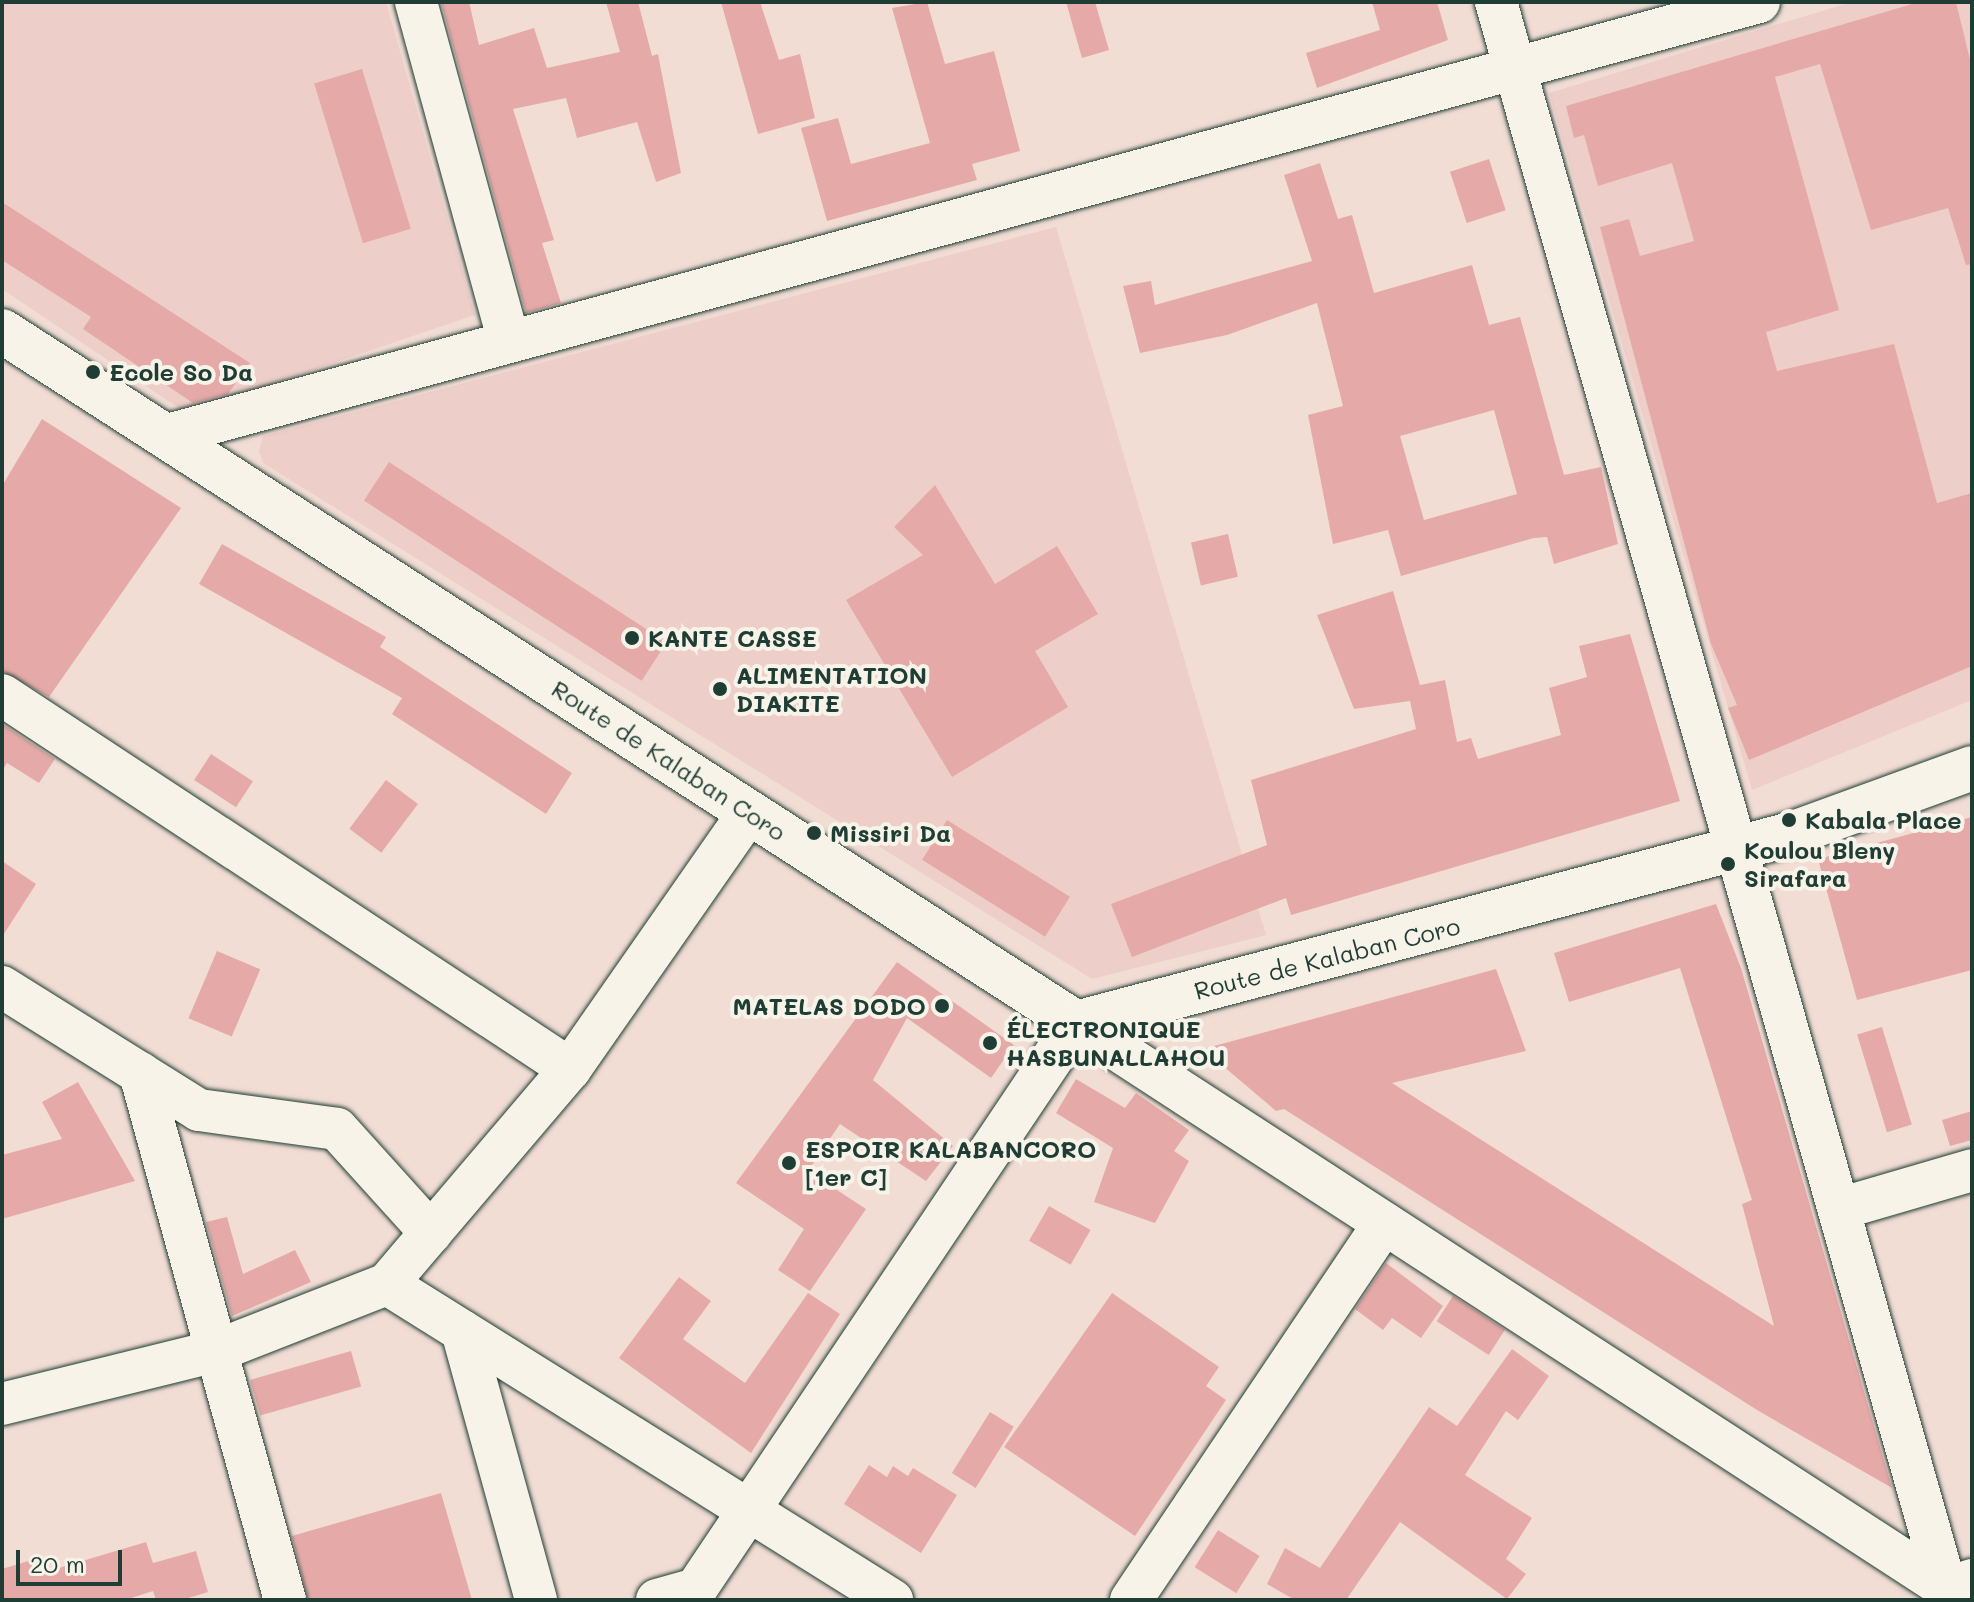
<!DOCTYPE html>
<meta charset="utf-8">
<style>
body{margin:0}
#map{position:relative;width:1974px;height:1602px;overflow:hidden;background:#f2ddd5;font-family:Mali,sans-serif}
div>[style]{position:absolute}
.built>*{inset:0;background:#eecec8}
.building>*{inset:0;background:#e5aaa8;transform-origin:0 0}
.roads{filter:drop-shadow(0 0 2px #1f3d34) drop-shadow(0 0 2px #1f3d34)}
.minor>*{height:42px;margin:-21px;padding:0 21px;transform-origin:21px;border-radius:21px;background:#f7f3e8}
.secondary>*{height:44px;margin:-22px;padding:0 22px;transform-origin:22px;border-radius:22px;background:#f7f3e8}
.dots>*{width:22px;height:22px;translate:-50% -50%;box-sizing:border-box;border:4px solid #f7f3e8;border-radius:50%}
span{translate:-50% -50%;white-space:nowrap;text-align:center;line-height:1.15;-webkit-text-stroke:8px #f7f3e8;paint-order:stroke}
.poi-label{font-size:24px;color:#1f3d34;font-weight:700}
.left{translate:0 -50%;text-align:left}
.right{translate:-100% -50%;text-align:right}
.street-label{font-size:24px;color:#1f3d34}
.frame{position:absolute;inset:0;border:4px solid #1f3d34;pointer-events:none}
.scale{position:absolute;left:16px;top:1550px;width:106px;height:36px;box-sizing:border-box;border:4px solid #1f3d34;border-top:0;padding-left:10px;font-size:24px;line-height:28px;white-space:nowrap;color:#1f3d34;-webkit-text-stroke:6px #f7f3e8;paint-order:stroke}
</style>
<div id="map">
<div class="built">
<i style="clip-path:polygon(2px 2px,386px 2px,475px 315px,186px 413px,2px 289px)"></i>
<i style="clip-path:polygon(1852px 2px,1972px 2px,1972px 700px,1752px 790px,1549px 93px)"></i>
<i style="clip-path:polygon(1056px 227px,1266px 935px,1092px 979px,263px 463px,259px 451px,263px 436px)"></i>
</div>
<div class="building">
<i style="clip-path:polygon(441px 2px,469px 2px,479px 45px,534px 28px,547px 68px,620px 52px,606px 2px,638px 2px,652px 56px,658px 54px,681px 173px,656px 182px,637px 122px,577px 138px,566px 98px,513px 109px,554px 240px,542px 243px,561px 303px,526px 313px)"></i>
<i style="clip-path:polygon(721px 2px,760px 2px,779px 60px,800px 54px,815px 118px,758px 134px)"></i>
<i style="clip-path:polygon(927px 2px,945px 64px,994px 51px,1020px 151px,972px 164px,977px 180px,827px 221px,801px 128px,838px 118px,851px 164px,930px 143px,892px 8px)"></i>
<i style="clip-path:polygon(1066px 2px,1095px 2px,1109px 50px,1082px 58px)"></i>
<i style="clip-path:polygon(1372px 2px,1437px 2px,1448px 40px,1317px 88px,1306px 53px,1380px 30px)"></i>
<i style="clip-path:polygon(1919px 2px,1956px 2px,1972px 68px,1972px 264px,1966px 265px,1948px 208px,1871px 230px,1820px 64px,1775px 77px,1839px 310px,1766px 332px,1777px 371px,1894px 344px,1937px 503px,1972px 493px,1972px 666px,1749px 760px,1728px 708px,1737px 705px,1711px 644px,1600px 227px,1629px 219px,1640px 256px,1694px 241px,1672px 163px,1598px 186px,1584px 135px,1574px 138px,1566px 106px)"></i>
<i style="left:362px;top:69px;width:167px;height:50px;rotate:73deg"></i>
<i style="left:1489px;top:159px;width:54px;height:41px;rotate:72deg"></i>
<i style="clip-path:polygon(evenodd,1320px 163px,1338px 219px,1352px 215px,1374px 293px,1472px 265px,1489px 325px,1520px 317px,1564px 475px,1601px 467px,1618px 544px,1554px 564px,1547px 537px,1534px 538px,1401px 576px,1388px 530px,1333px 544px,1308px 415px,1343px 406px,1317px 303px,1227px 335px,1140px 353px,1123px 286px,1151px 281px,1155px 305px,1312px 261px,1284px 175px,1320px 163px,1494px 410px,1517px 494px,1424px 520px,1400px 436px,1494px 410px)"></i>
<i style="clip-path:polygon(2px 202px,250px 363px,228px 394px,193px 403px,83px 329px,91px 317px,2px 260px)"></i>
<i style="clip-path:polygon(42px 419px,181px 508px,49px 697px,2px 671px,2px 486px)"></i>
<i style="left:389px;top:462px;width:331px;height:46px;rotate:33deg"></i>
<i style="clip-path:polygon(935px 485px,995px 584px,1057px 546px,1098px 614px,1035px 651px,1068px 707px,952px 777px,846px 600px,923px 555px,894px 527px)"></i>
<i style="left:1228px;top:534px;width:44px;height:38px;rotate:77deg"></i>
<i style="clip-path:polygon(222px 544px,386px 637px,380px 647px,572px 773px,546px 814px,392px 714px,402px 698px,199px 584px)"></i>
<i style="clip-path:polygon(1393px 591px,1420px 685px,1445px 680px,1457px 742px,1471px 738px,1478px 759px,1561px 735px,1549px 688px,1587px 677px,1579px 646px,1630px 634px,1680px 801px,1291px 915px,1286px 898px,1132px 957px,1111px 904px,1267px 845px,1251px 780px,1416px 729px,1410px 701px,1354px 709px,1317px 615px)"></i>
<i style="clip-path:polygon(2px 724px,55px 759px,39px 783px,7px 763px,2px 771px)"></i>
<i style="left:211px;top:754px;width:50px;height:31px;rotate:33deg"></i>
<i style="left:386px;top:780px;width:40px;height:61px;rotate:37deg"></i>
<i style="clip-path:polygon(1972px 817px,1972px 970px,1857px 1000px,1818px 859px)"></i>
<i style="left:947px;top:820px;width:145px;height:47px;rotate:32deg"></i>
<i style="clip-path:polygon(2px 861px,36px 884px,2px 937px)"></i>
<i style="clip-path:polygon(1716px 904px,1741px 968px,1892px 1488px,1757px 1410px,1284px 1109px,1276px 1111px,1203px 1049px,1496px 969px,1526px 1051px,1392px 1083px,1774px 1326px,1742px 1204px,1752px 1200px,1680px 968px,1569px 1002px,1554px 953px)"></i>
<i style="left:217px;top:951px;width:47px;height:73px;rotate:23deg"></i>
<i style="clip-path:polygon(897px 962px,1014px 1045px,991px 1078px,907px 1018px,873px 1080px,953px 1146px,926px 1181px,840px 1124px,808px 1171px,866px 1209px,810px 1291px,778px 1270px,804px 1229px,736px 1183px)"></i>
<i style="left:1882px;top:1027px;width:102px;height:26px;rotate:73deg"></i>
<i style="clip-path:polygon(1076px 1079px,1125px 1108px,1136px 1093px,1189px 1130px,1174px 1151px,1189px 1161px,1155px 1223px,1094px 1202px,1113px 1148px,1056px 1113px)"></i>
<i style="clip-path:polygon(78px 1082px,135px 1181px,2px 1219px,2px 1155px,62px 1139px,42px 1102px)"></i>
<i style="clip-path:polygon(1972px 1111px,1972px 1140px,1950px 1146px,1942px 1120px)"></i>
<i style="left:1049px;top:1206px;width:48px;height:40px;rotate:30deg"></i>
<i style="clip-path:polygon(227px 1217px,243px 1274px,295px 1250px,311px 1282px,232px 1316px,206px 1222px)"></i>
<i style="clip-path:polygon(1386px 1263px,1443px 1306px,1421px 1338px,1392px 1318px,1383px 1330px,1355px 1309px)"></i>
<i style="clip-path:polygon(679px 1277px,711px 1301px,683px 1339px,745px 1383px,808px 1293px,840px 1314px,751px 1453px,619px 1358px)"></i>
<i style="clip-path:polygon(1112px 1293px,1219px 1367px,1206px 1386px,1226px 1400px,1135px 1536px,1004px 1447px)"></i>
<i style="left:1453px;top:1296px;width:62px;height:30px;rotate:33deg"></i>
<i style="clip-path:polygon(1512px 1349px,1549px 1376px,1518px 1420px,1506px 1411px,1465px 1475px,1532px 1518px,1506px 1559px,1526px 1574px,1507px 1599px,1400px 1522px,1346px 1600px,1295px 1600px,1267px 1584px,1285px 1548px,1320px 1568px,1429px 1407px,1457px 1426px)"></i>
<i style="left:351px;top:1351px;width:37px;height:105px;rotate:74deg"></i>
<i style="left:990px;top:1412px;width:28px;height:72px;rotate:32deg"></i>
<i style="clip-path:polygon(869px 1465px,887px 1477px,893px 1466px,908px 1476px,913px 1468px,957px 1495px,921px 1553px,844px 1504px)"></i>
<i style="clip-path:polygon(441px 1493px,472px 1600px,308px 1600px,292px 1536px)"></i>
<i style="left:1218px;top:1530px;width:49px;height:44px;rotate:32deg"></i>
<i style="clip-path:polygon(146px 1542px,153px 1563px,196px 1551px,208px 1592px,182px 1600px,156px 1600px,153px 1591px,125px 1600px,2px 1600px,2px 1569px,38px 1558px,42px 1573px)"></i>
</div>
<div class="roads">
<div class="minor">
<i style="left:416px;top:2px;width:352px;rotate:74.7deg"></i>
<i style="left:1496px;top:2px;width:1660px;rotate:74.16deg"></i>
<i style="left:164px;top:436px;width:1653px;rotate:-15.22deg"></i>
<i style="left:2px;top:695px;width:680px;rotate:33.36deg"></i>
<i style="left:2px;top:987px;width:232px;rotate:32deg"></i>
<i style="left:199px;top:1110px;width:139px;rotate:7.8deg"></i>
<i style="left:337px;top:1129px;width:140px;rotate:47.9deg"></i>
<i style="left:140px;top:1073px;width:547px;rotate:74.62deg"></i>
<i style="left:1839px;top:1209px;width:139px;rotate:-16.3deg"></i>
<i style="left:387px;top:1284px;width:596px;rotate:32.04deg"></i>
<i style="left:462px;top:1331px;width:279px;rotate:74.6deg"></i>
<i style="left:2px;top:1404px;width:220px;rotate:-13.9deg"></i>
<i style="left:216px;top:1351px;width:184px;rotate:-21.4deg"></i>
<i style="left:387px;top:1284px;width:282px;rotate:-49.6deg"></i>
<i style="left:570px;top:1069px;width:313px;rotate:-55.1deg"></i>
<i style="left:657px;top:1600px;width:41px;rotate:-15.8deg"></i>
<i style="left:696px;top:1589px;width:682px;rotate:-56.12deg"></i>
<i style="left:1076px;top:1023px;width:1037px;rotate:33deg"></i>
<i style="left:1946px;top:1588px;width:27px;rotate:-17deg"></i>
<i style="left:1131px;top:1600px;width:454px;rotate:-56.1deg"></i>
</div>
<div class="secondary">
<i style="left:2px;top:331px;width:1278px;rotate:32.79deg"></i>
<i style="left:1076px;top:1023px;width:740px;rotate:-14.81deg"></i>
<i style="left:1791px;top:834px;width:193px;rotate:-20deg"></i>
</div>
</div>
<div class="dots">
<i style="left:93px;top:372px;background:#1f3d34"></i>
<i style="left:632px;top:638px;background:#1f3d34"></i>
<i style="left:720px;top:689px;background:#1f3d34"></i>
<i style="left:1789px;top:820px;background:#1f3d34"></i>
<i style="left:814px;top:833px;background:#1f3d34"></i>
<i style="left:1728px;top:864px;background:#1f3d34"></i>
<i style="left:942px;top:1006px;background:#1f3d34"></i>
<i style="left:990px;top:1043px;background:#1f3d34"></i>
<i style="left:789px;top:1163px;background:#1f3d34"></i>
</div>
<div class="poi-label">
<span class="left" style="left:109px;top:372px">Ecole So Da</span>
<span class="left" style="left:648px;top:638px">KANTE CASSE</span>
<span class="left" style="left:736px;top:689px">ALIMENTATION<br>DIAKITE</span>
<span class="left" style="left:1805px;top:820px">Kabala Place</span>
<span class="left" style="left:830px;top:833px">Missiri Da</span>
<span class="left" style="left:1744px;top:864px">Koulou Bleny<br>Sirafara</span>
<span class="right" style="left:926px;top:1006px">MATELAS DODO</span>
<span class="left" style="left:1006px;top:1043px">ÉLECTRONIQUE<br>HASBUNALLAHOU</span>
<span class="left" style="left:805px;top:1163px">ESPOIR KALABANCORO<br>[1er C]</span>
</div>
<div class="street-label">
<span style="left:669px;top:760px;rotate:33deg">Route de Kalaban Coro</span>
<span style="left:1327px;top:958px;rotate:-14deg">Route de Kalaban Coro</span>
</div>
<div class="frame"></div>
<div class="scale">20 m</div>
</div>
